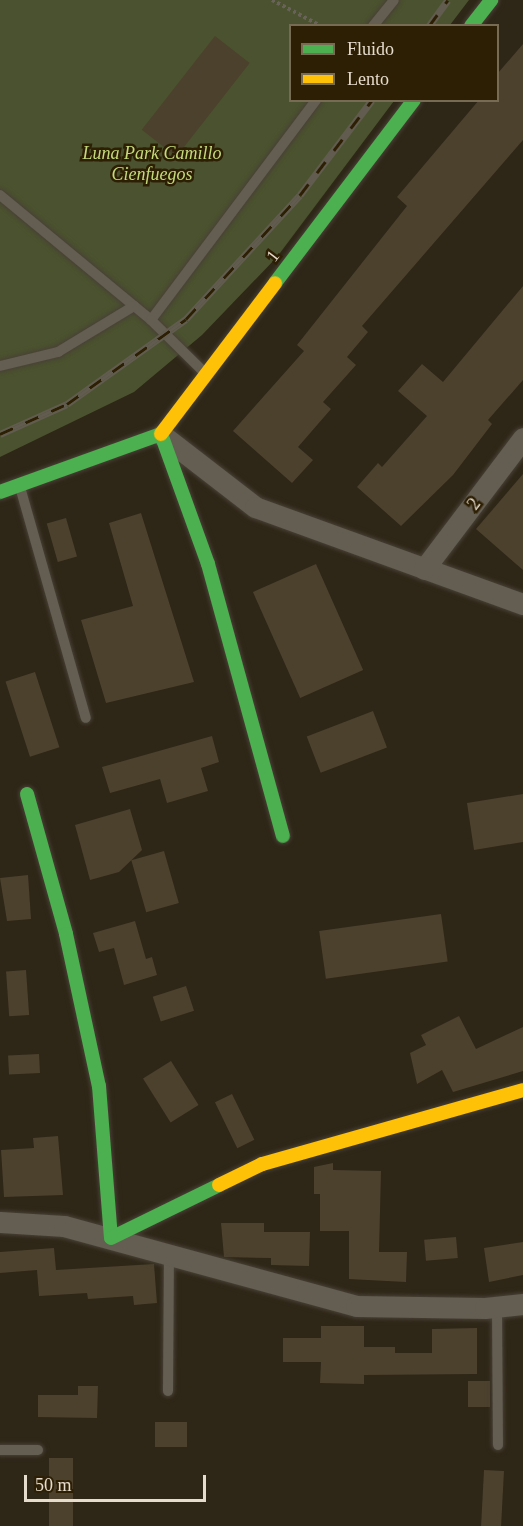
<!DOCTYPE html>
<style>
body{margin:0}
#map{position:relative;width:523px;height:1526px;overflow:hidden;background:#2e2617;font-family:Georgia,serif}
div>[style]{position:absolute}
.green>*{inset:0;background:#4b522f}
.building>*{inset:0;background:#4c412d;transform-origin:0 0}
.path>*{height:4px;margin-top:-2px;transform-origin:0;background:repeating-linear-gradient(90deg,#686258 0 3px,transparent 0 6px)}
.roads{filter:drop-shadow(0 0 2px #484136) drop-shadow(0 0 2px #484136)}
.lane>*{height:10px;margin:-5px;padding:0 5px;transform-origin:5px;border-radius:5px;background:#645d52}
.street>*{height:21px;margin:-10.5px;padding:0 10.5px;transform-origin:10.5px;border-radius:10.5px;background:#645d52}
.fast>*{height:14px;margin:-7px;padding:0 7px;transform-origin:7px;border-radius:7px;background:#4caf50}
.slow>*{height:14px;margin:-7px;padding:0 7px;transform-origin:7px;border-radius:7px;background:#ffc107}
.rail>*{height:7px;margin-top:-3.5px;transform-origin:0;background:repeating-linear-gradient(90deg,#2d1f04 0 14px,#625c50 0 28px);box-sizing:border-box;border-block:2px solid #625c50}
span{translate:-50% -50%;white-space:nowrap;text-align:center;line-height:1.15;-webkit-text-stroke:5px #2d1f04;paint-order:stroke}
.park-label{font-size:18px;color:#c4da7a;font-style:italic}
.street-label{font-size:18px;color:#e6dccd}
.legend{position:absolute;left:289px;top:24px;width:210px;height:78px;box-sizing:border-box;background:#2d1f04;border:2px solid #776b54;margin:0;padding:8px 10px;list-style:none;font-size:18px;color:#e6dccd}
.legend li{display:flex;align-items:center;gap:12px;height:30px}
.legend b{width:30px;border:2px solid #776b54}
.scale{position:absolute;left:24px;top:1475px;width:182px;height:27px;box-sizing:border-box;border:3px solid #e6dccd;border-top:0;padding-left:8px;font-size:18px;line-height:21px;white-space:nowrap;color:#e6dccd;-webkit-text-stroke:4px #2d1f04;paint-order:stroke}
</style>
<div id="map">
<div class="green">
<i style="clip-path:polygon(0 0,469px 0,450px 25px,290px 26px,290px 100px,394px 101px,277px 257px,202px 335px,134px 392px,0 457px)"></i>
</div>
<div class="building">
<i style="left:215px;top:36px;width:44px;height:119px;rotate:38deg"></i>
<i style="clip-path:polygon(523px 44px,523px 140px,362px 326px,368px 332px,347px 357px,356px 365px,323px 402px,331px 409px,298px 447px,313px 460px,292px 483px,233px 431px,304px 351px,297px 345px,407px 206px,397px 197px,479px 100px,498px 100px,498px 73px)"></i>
<i style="clip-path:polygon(523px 286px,523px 380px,488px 420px,492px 424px,453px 475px,401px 526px,357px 487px,378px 463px,382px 467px,427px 416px,398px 391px,422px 364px,443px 382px)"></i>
<i style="clip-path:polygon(523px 474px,523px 570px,476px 529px)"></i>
<i style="clip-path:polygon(141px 513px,194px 682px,106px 703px,81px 620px,133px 606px,109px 523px)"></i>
<i style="left:66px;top:518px;width:40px;height:20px;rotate:74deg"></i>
<i style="left:316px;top:564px;width:116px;height:69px;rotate:66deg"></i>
<i style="left:35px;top:672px;width:79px;height:31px;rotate:72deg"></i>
<i style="left:373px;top:711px;width:39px;height:71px;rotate:69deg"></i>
<i style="clip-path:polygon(212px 736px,219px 762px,201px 768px,208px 791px,167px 803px,160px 779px,110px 793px,102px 767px)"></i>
<i style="clip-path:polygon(523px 794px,523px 842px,474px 850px,467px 803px)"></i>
<i style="clip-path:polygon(130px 809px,142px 850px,119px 872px,90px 880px,75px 825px)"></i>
<i style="left:164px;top:851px;width:54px;height:34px;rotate:74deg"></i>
<i style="clip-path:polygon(28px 875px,31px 919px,7px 921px,0 878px)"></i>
<i style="left:441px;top:914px;width:48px;height:123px;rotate:82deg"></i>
<i style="clip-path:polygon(135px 921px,146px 959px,152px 957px,157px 975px,124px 985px,114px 948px,99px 952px,93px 933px)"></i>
<i style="left:26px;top:970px;width:45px;height:20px;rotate:86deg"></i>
<i style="left:186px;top:986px;width:26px;height:35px;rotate:72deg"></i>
<i style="clip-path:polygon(459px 1016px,476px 1049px,523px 1027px,523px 1071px,453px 1092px,442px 1070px,417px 1084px,410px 1053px,426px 1045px,421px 1035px)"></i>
<i style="left:39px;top:1054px;width:19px;height:31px;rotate:87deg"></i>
<i style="left:171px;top:1061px;width:52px;height:33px;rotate:58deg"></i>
<i style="left:232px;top:1094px;width:51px;height:19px;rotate:64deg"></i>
<i style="clip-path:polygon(58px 1136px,63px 1195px,4px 1197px,1px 1150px,34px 1148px,33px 1138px)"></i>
<i style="clip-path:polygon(333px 1163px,333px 1170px,381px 1171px,379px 1252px,407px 1252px,406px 1282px,349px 1279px,349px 1231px,320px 1231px,320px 1194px,314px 1194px,314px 1167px)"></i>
<i style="clip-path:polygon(221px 1223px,264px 1223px,264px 1232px,310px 1232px,309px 1266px,271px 1265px,271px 1258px,224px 1257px)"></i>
<i style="left:456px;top:1237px;width:21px;height:32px;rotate:85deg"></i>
<i style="clip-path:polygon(523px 1242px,523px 1275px,489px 1282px,484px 1248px)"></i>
<i style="clip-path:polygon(54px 1248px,56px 1270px,154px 1264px,157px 1303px,134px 1305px,133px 1296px,88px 1299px,87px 1293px,39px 1296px,37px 1270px,0 1273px,0 1252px)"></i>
<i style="clip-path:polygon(321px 1326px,364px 1326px,364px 1347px,395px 1347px,395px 1353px,432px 1353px,432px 1329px,477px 1328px,477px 1374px,364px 1375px,364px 1384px,320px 1383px,321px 1362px,283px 1362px,283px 1338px,321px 1338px)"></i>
<i style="left:468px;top:1381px;width:22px;height:26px"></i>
<i style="clip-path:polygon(78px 1386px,98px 1386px,97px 1418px,38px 1417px,38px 1395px,78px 1395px)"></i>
<i style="left:155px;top:1422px;width:32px;height:25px"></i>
<i style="left:49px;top:1458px;width:24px;height:68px"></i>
<i style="left:484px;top:1470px;width:20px;height:56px;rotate:3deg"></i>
</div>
<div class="path">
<i style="left:272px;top:0;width:55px;rotate:28deg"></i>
</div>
<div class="roads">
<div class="lane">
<i style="left:373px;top:26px;width:33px;rotate:-51deg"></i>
<i style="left:0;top:195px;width:196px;rotate:39.6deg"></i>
<i style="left:151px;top:320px;width:275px;rotate:-53.1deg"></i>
<i style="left:151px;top:320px;width:74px;rotate:44.5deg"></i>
<i style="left:0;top:366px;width:60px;rotate:-13.6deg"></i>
<i style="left:58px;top:352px;width:89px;rotate:-31.2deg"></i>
<i style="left:20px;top:487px;width:240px;rotate:74.1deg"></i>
<i style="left:497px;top:1307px;width:138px;rotate:89.6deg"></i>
<i style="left:168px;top:1391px;width:137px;rotate:-89.6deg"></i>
<i style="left:0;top:1450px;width:38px"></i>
</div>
<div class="street">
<i style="left:162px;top:435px;width:118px;rotate:37.7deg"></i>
<i style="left:255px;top:507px;width:285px;rotate:19.9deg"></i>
<i style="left:424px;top:569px;width:164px;rotate:-52.9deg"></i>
<i style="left:0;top:1222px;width:64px;rotate:3.6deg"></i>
<i style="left:64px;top:1226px;width:303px;rotate:15.3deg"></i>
<i style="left:356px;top:1306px;width:129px;rotate:0.9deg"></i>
<i style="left:485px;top:1308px;width:38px;rotate:-6deg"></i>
</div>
<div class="fast">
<i style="left:471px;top:26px;width:33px;rotate:-52deg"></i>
<i style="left:275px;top:283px;width:230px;rotate:-52.8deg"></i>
<i style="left:161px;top:434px;width:138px;rotate:70.1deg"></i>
<i style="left:208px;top:564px;width:282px;rotate:74.6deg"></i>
<i style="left:0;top:492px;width:171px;rotate:-19.8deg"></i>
<i style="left:27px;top:794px;width:145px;rotate:74.4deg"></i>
<i style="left:66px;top:934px;width:156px;rotate:77.8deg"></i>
<i style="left:99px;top:1086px;width:152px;rotate:85.5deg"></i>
<i style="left:111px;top:1238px;width:120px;rotate:-26.1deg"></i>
</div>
<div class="slow">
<i style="left:161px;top:434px;width:189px;rotate:-52.9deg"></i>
<i style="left:219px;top:1185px;width:48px;rotate:-26deg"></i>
<i style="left:262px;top:1164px;width:271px;rotate:-15.8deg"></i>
</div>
</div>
<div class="rail">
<i style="left:429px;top:26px;width:32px;rotate:-54deg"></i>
<i style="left:0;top:434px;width:73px;rotate:-24.1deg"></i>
<i style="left:67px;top:404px;width:146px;rotate:-35.5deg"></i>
<i style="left:186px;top:319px;width:168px;rotate:-47.4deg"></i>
<i style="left:300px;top:195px;width:119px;rotate:-52.8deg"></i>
</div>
<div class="park-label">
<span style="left:152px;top:164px">Luna Park Camillo<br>Cienfuegos</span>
</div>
<div class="street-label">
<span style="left:273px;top:256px;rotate:-53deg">1</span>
<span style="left:474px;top:504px;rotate:-53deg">2</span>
</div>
<ul class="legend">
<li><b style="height:8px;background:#4caf50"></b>Fluido</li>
<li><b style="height:8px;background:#ffc107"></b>Lento</li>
</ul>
<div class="scale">50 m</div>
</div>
